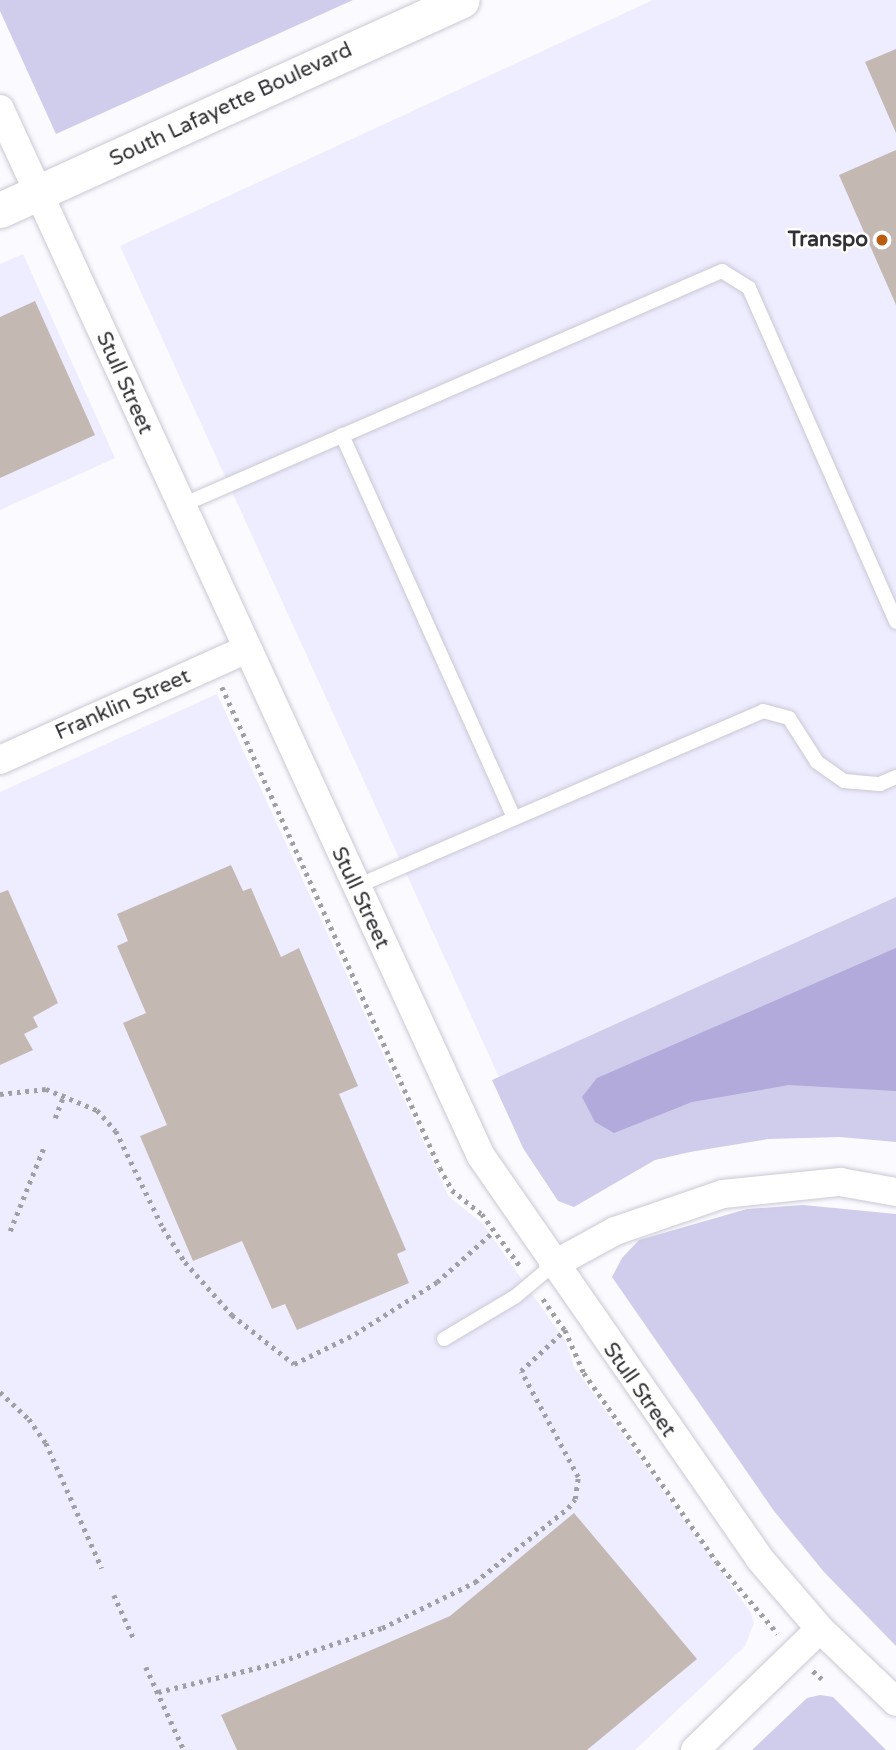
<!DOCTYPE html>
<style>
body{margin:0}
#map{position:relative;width:896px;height:1750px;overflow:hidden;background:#fafaff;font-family:"Varela Round",sans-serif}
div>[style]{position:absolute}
.built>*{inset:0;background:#eeecff}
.green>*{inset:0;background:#d0cceb}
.water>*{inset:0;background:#b1aadb}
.building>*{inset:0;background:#c4b9b2}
.path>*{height:4.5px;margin-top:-2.25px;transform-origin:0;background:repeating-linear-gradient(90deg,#9f9fa4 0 3.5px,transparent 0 8.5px)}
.roads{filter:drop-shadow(0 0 2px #cac9d4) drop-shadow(0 0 2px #cac9d4)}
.service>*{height:14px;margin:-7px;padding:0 7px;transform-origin:7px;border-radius:7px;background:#fff}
.minor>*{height:28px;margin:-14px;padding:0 14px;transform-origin:14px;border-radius:14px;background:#fff}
.tertiary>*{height:35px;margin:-17.5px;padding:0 17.5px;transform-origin:17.5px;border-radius:17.5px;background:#fff}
.dots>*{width:19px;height:19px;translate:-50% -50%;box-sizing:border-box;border:4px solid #fff;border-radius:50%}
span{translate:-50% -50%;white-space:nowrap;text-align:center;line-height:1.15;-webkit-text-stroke:5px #fff;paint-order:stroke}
.street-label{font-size:21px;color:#313135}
.poi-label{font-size:21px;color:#313135;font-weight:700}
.right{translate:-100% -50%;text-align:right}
</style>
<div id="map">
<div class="built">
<i style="clip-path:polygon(653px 0,896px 0,896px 897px,499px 1077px,120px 246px)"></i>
<i style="clip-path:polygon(23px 254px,115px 458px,0 510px,0 264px)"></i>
<i style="clip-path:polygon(217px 694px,449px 1197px,482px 1223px,566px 1342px,574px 1367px,751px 1613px,754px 1623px,745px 1646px,635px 1750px,0 1750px,0 792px)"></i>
</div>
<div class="green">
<i style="clip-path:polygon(0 0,353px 0,56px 134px,0 11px)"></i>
<i style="clip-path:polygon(896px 897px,896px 1142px,840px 1137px,768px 1139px,690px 1152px,655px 1160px,574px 1207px,558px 1201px,523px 1148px,492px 1080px)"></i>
<i style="clip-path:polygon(803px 1205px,896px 1214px,896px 1646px,824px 1572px,774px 1511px,612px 1277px,622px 1258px,639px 1240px,747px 1209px)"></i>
<i style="clip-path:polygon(820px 1695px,833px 1697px,886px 1750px,752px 1750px,807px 1698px)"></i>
</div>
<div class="water">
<i style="clip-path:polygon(896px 948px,896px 1091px,789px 1085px,692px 1102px,614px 1133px,595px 1122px,582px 1097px,597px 1078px)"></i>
</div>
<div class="building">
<i style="clip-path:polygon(896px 49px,896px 133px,865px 62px)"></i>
<i style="clip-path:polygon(896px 150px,896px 305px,839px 175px)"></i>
<i style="clip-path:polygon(35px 301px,95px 435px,0 478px,0 317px)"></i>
<i style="clip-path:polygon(231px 865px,243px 891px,251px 888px,281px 957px,299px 948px,358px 1086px,339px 1094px,406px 1250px,397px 1254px,409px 1283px,297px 1330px,285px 1304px,272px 1309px,242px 1241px,193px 1261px,140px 1136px,167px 1125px,123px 1023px,146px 1013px,117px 946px,128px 941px,117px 914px)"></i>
<i style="clip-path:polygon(8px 890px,58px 1003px,33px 1017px,38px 1027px,24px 1034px,33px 1050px,0 1065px,0 893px)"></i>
<i style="clip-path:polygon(574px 1513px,697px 1659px,587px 1750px,237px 1750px,221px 1715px,450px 1616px)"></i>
</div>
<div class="path">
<i style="left:222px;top:687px;width:528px;rotate:65.62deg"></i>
<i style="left:440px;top:1168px;width:25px;rotate:61deg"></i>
<i style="left:452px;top:1190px;width:38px;rotate:39deg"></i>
<i style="left:482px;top:1214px;width:64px;rotate:53.8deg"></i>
<i style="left:0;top:1094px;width:46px;rotate:-6.2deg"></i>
<i style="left:46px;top:1089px;width:55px;rotate:22.4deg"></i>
<i style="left:97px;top:1110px;width:28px;rotate:48deg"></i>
<i style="left:116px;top:1131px;width:108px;rotate:64.1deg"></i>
<i style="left:163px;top:1228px;width:40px;rotate:57.1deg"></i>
<i style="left:185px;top:1262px;width:71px;rotate:48.4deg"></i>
<i style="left:232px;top:1315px;width:79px;rotate:38.3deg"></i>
<i style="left:294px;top:1364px;width:68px;rotate:-26.2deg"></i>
<i style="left:355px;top:1334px;width:97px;rotate:-32.4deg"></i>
<i style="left:437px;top:1282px;width:76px;rotate:-41.8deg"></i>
<i style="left:55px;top:1118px;width:26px;rotate:-69deg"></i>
<i style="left:10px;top:1231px;width:91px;rotate:-68deg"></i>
<i style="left:543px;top:1299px;width:38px;rotate:55deg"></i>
<i style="left:565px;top:1330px;width:47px;rotate:66.2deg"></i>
<i style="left:584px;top:1373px;width:231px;rotate:54.9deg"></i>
<i style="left:717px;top:1562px;width:94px;rotate:49.7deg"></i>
<i style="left:0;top:1392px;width:40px;rotate:43deg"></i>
<i style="left:29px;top:1419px;width:29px;rotate:55deg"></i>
<i style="left:46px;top:1443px;width:137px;rotate:65.9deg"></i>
<i style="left:114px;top:1595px;width:48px;rotate:65.6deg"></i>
<i style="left:146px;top:1667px;width:91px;rotate:65.4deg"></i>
<i style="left:813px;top:1671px;width:12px;rotate:42deg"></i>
<i style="left:158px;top:1692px;width:118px;rotate:-13.7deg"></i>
<i style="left:273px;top:1664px;width:115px;rotate:-18.3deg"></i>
<i style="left:382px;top:1628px;width:104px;rotate:-26.3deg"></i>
<i style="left:475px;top:1582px;width:119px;rotate:-38.5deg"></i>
<i style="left:568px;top:1508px;width:11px;rotate:-52deg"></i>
<i style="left:575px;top:1499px;width:22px;rotate:-82deg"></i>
<i style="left:578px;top:1477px;width:120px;rotate:-118.3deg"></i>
<i style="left:521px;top:1371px;width:60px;rotate:-43deg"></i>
</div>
<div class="roads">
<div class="service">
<i style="left:342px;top:435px;width:420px;rotate:65.8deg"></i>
<i style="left:180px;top:506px;width:591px;rotate:-23.44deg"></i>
<i style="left:722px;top:271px;width:32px;rotate:32deg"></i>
<i style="left:749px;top:288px;width:365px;rotate:66.2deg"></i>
<i style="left:355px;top:887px;width:444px;rotate:-23.3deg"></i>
<i style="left:763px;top:711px;width:27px;rotate:15deg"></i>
<i style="left:789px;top:718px;width:52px;rotate:57.5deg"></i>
<i style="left:817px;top:762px;width:33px;rotate:35deg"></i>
<i style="left:844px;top:781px;width:36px;rotate:5deg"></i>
<i style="left:880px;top:784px;width:17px;rotate:-24deg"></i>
<i style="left:444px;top:1339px;width:84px;rotate:-30.8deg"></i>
<i style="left:516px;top:1296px;width:48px;rotate:-40deg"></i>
</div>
<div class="minor">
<i style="left:0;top:109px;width:1152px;rotate:65.33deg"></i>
<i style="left:481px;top:1156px;width:489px;rotate:55.3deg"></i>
<i style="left:759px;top:1558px;width:94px;rotate:49.3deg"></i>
<i style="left:820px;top:1629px;width:105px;rotate:43.8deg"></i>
<i style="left:0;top:760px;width:269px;rotate:-24.2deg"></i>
<i style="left:553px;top:1265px;width:71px;rotate:-28.7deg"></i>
<i style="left:615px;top:1231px;width:114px;rotate:-18.9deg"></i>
<i style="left:723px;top:1194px;width:118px;rotate:-5.9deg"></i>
<i style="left:840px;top:1182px;width:57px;rotate:10.1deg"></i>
<i style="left:695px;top:1750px;width:174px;rotate:-44.1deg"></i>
</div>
<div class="tertiary">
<i style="left:0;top:210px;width:507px;rotate:-24.44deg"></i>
</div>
</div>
<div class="dots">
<i style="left:882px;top:240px;background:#bb5d11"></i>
</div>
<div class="street-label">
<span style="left:231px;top:105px;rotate:-25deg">South Lafayette Boulevard</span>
<span style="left:124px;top:383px;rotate:66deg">Stull Street</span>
<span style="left:123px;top:705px;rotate:-24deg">Franklin Street</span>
<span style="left:360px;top:898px;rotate:65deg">Stull Street</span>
<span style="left:639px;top:1390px;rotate:55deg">Stull Street</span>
</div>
<div class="poi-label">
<span class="right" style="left:868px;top:240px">Transpo</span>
</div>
</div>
